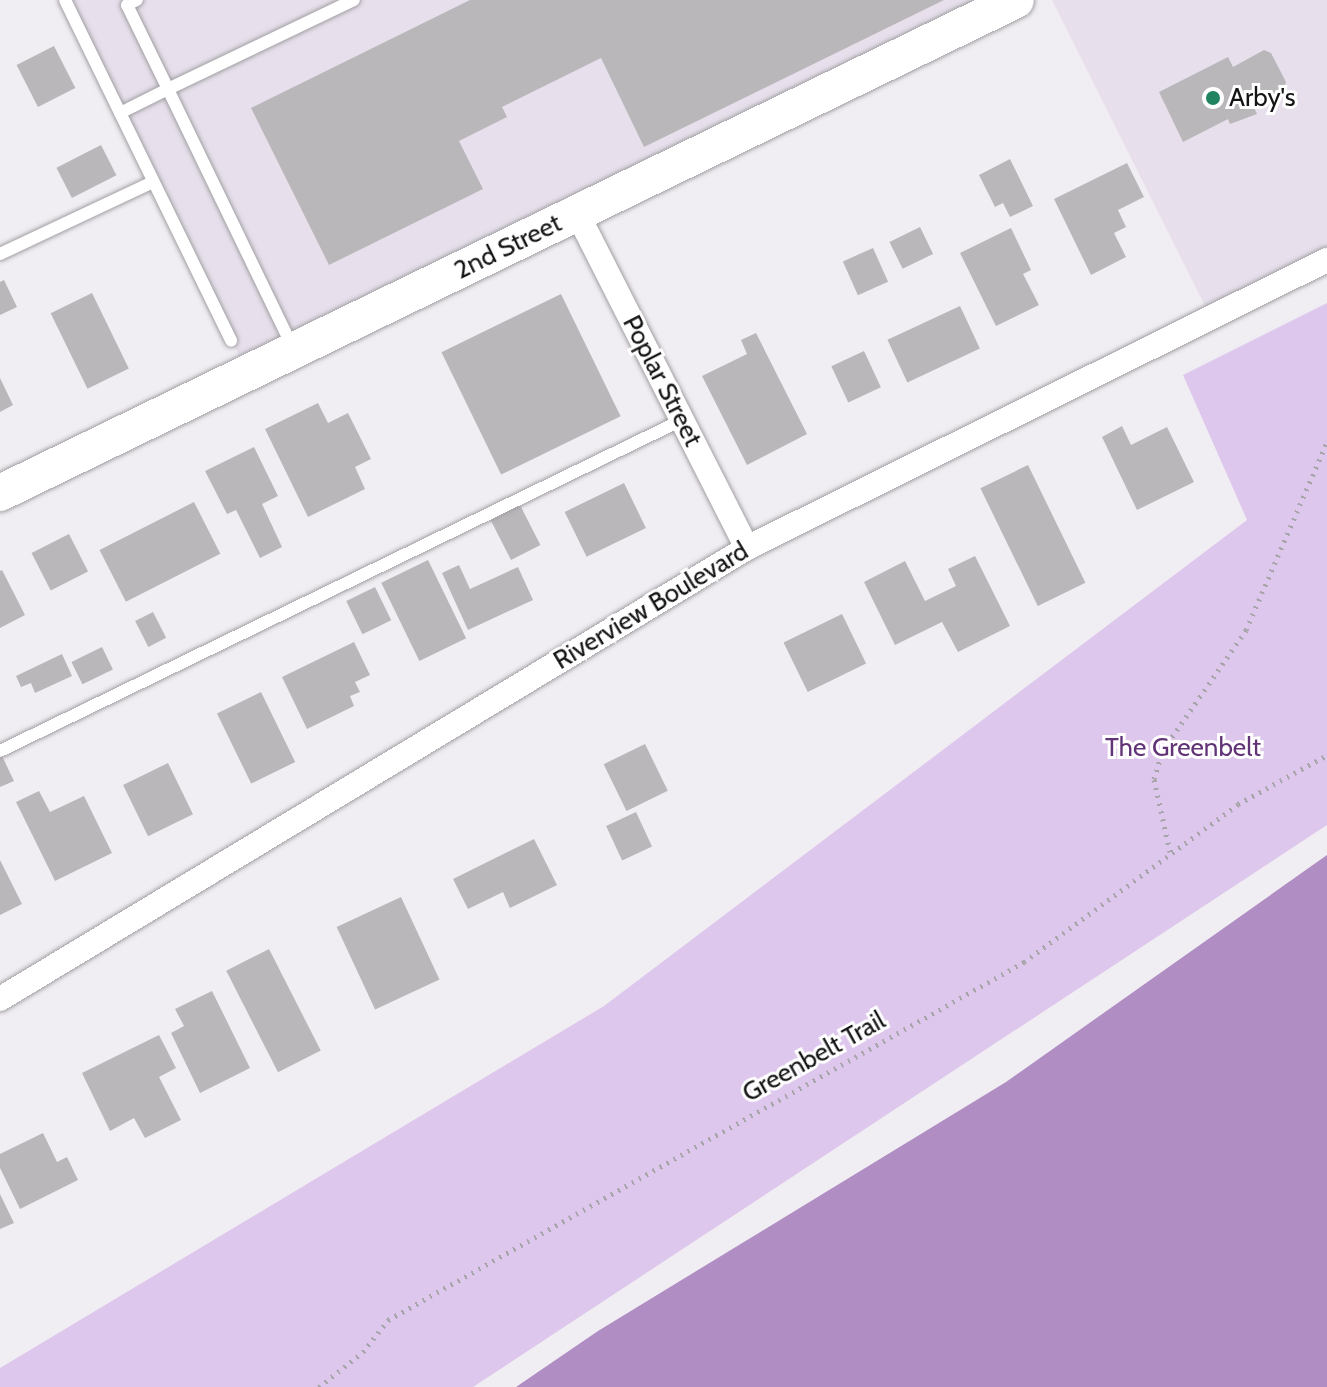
<!DOCTYPE html>
<style>
body{margin:0}
#map{position:relative;width:1327px;height:1387px;overflow:hidden;background:#f1eef3;font-family:Cabin,sans-serif}
div>[style]{position:absolute}
.built>*{inset:0;background:#e7e0ec}
.green>*{inset:0;background:#dec7ec}
.water>*{inset:0;background:#b08dc3}
.building>*{inset:0;background:#bab7bb;transform-origin:0 0}
.path>*{height:5px;margin-top:-2.5px;transform-origin:0;background:repeating-linear-gradient(90deg,#a7a5a9 0 2px,transparent 0 8px)}
.roads{filter:drop-shadow(0 0 2px #a19fa3) drop-shadow(0 0 2px #a19fa3)}
.lane>*{height:12px;margin:-6px;padding:0 6px;transform-origin:6px;border-radius:6px;background:#fff}
.street>*{height:24px;margin:-12px;padding:0 12px;transform-origin:12px;border-radius:12px;background:#fff}
.secondary>*{height:36px;margin:-18px;padding:0 18px;transform-origin:18px;border-radius:18px;background:#fff}
.dots>*{width:22px;height:22px;translate:-50% -50%;box-sizing:border-box;border:4px solid #fff;border-radius:50%}
span{translate:-50% -50%;white-space:nowrap;text-align:center;line-height:1.15;-webkit-text-stroke:6px #fff;paint-order:stroke}
.poi-label{font-size:26px;color:#141315}
.left{translate:0 -50%;text-align:left}
.street-label{font-size:26px;color:#141315}
.park-label{font-size:26px;color:#613478}
</style>
<div id="map">
<div class="built">
<i style="clip-path:polygon(72px 0,1016px 0,247px 373px)"></i>
<i style="clip-path:polygon(1052px 0,1327px 0,1327px 260px,1211px 318px)"></i>
</div>
<div class="green">
<i style="clip-path:polygon(1327px 303px,1327px 825px,473px 1387px,0 1387px,0 1368px,604px 1006px,1247px 520px,1183px 375px)"></i>
</div>
<div class="water">
<i style="clip-path:polygon(1327px 855px,1327px 1387px,516px 1387px,598px 1331px,1006px 1082px)"></i>
</div>
<div class="building">
<i style="clip-path:polygon(470px 0,944px 0,644px 147px,601px 58px,502px 107px,507px 117px,459px 141px,483px 189px,329px 265px,251px 108px)"></i>
<i style="left:54px;top:46px;width:47px;height:42px;rotate:63deg"></i>
<i style="clip-path:polygon(1264px 50px,1271px 53px,1286px 82px,1284px 89px,1253px 105px,1257px 114px,1230px 124px,1228px 119px,1183px 142px,1159px 92px,1228px 57px,1233px 67px)"></i>
<i style="left:101px;top:145px;width:34px;height:50px;rotate:63deg"></i>
<i style="clip-path:polygon(1010px 159px,1033px 206px,1010px 217px,1003px 203px,995px 207px,979px 175px)"></i>
<i style="clip-path:polygon(1127px 163px,1144px 197px,1118px 210px,1126px 227px,1114px 233px,1126px 257px,1091px 275px,1054px 199px)"></i>
<i style="left:920px;top:227px;width:30px;height:34px;rotate:64deg"></i>
<i style="clip-path:polygon(1011px 228px,1031px 270px,1023px 274px,1039px 305px,996px 326px,960px 253px)"></i>
<i style="left:873px;top:248px;width:37px;height:33px;rotate:66deg"></i>
<i style="clip-path:polygon(4px 280px,17px 307px,0 315px,0 282px)"></i>
<i style="left:92px;top:293px;width:84px;height:46px;rotate:64deg"></i>
<i style="left:561px;top:294px;width:136px;height:133px;rotate:64deg"></i>
<i style="left:960px;top:306px;width:47px;height:80px;rotate:65deg"></i>
<i style="clip-path:polygon(756px 333px,807px 434px,747px 465px,702px 376px,747px 354px,741px 340px)"></i>
<i style="left:864px;top:351px;width:40px;height:36px;rotate:65deg"></i>
<i style="clip-path:polygon(0 378px,13px 405px,0 412px)"></i>
<i style="clip-path:polygon(318px 403px,328px 423px,348px 413px,371px 459px,355px 467px,365px 489px,308px 517px,265px 429px)"></i>
<i style="clip-path:polygon(1122px 426px,1131px 445px,1167px 427px,1194px 482px,1137px 510px,1102px 437px)"></i>
<i style="clip-path:polygon(254px 447px,278px 496px,262px 504px,282px 547px,260px 558px,236px 510px,227px 514px,205px 471px)"></i>
<i style="left:1028px;top:465px;width:131px;height:53px;rotate:64deg"></i>
<i style="left:624px;top:483px;width:50px;height:66px;rotate:64deg"></i>
<i style="left:194px;top:502px;width:58px;height:106px;rotate:63deg"></i>
<i style="left:520px;top:505px;width:45px;height:33px;rotate:63deg"></i>
<i style="left:69px;top:534px;width:42px;height:42px;rotate:63deg"></i>
<i style="clip-path:polygon(975px 556px,1010px 626px,958px 652px,942px 622px,895px 645px,864px 582px,905px 561px,925px 601px,956px 586px,948px 569px)"></i>
<i style="left:428px;top:560px;width:87px;height:52px;rotate:64deg"></i>
<i style="clip-path:polygon(459px 565px,470px 589px,518px 567px,533px 600px,468px 630px,442px 573px)"></i>
<i style="clip-path:polygon(2px 570px,25px 615px,0 628px,0 571px)"></i>
<i style="left:375px;top:587px;width:37px;height:32px;rotate:64deg"></i>
<i style="left:153px;top:612px;width:29px;height:20px;rotate:63deg"></i>
<i style="left:842px;top:614px;width:55px;height:65px;rotate:64deg"></i>
<i style="clip-path:polygon(354px 642px,370px 675px,355px 682px,360px 692px,350px 696px,354px 706px,307px 729px,282px 677px)"></i>
<i style="left:102px;top:647px;width:25px;height:34px;rotate:64deg"></i>
<i style="clip-path:polygon(62px 654px,72px 676px,35px 693px,31px 683px,21px 687px,16px 676px)"></i>
<i style="left:261px;top:692px;width:78px;height:49px;rotate:64deg"></i>
<i style="left:645px;top:744px;width:52px;height:46px;rotate:64deg"></i>
<i style="clip-path:polygon(2px 756px,14px 781px,0 787px,0 757px)"></i>
<i style="left:168px;top:763px;width:57px;height:50px;rotate:64deg"></i>
<i style="clip-path:polygon(39px 791px,50px 812px,84px 796px,112px 853px,55px 881px,16px 802px)"></i>
<i style="left:636px;top:812px;width:38px;height:33px;rotate:65deg"></i>
<i style="clip-path:polygon(534px 839px,557px 885px,510px 908px,503px 892px,468px 909px,453px 879px)"></i>
<i style="clip-path:polygon(0 860px,22px 904px,0 915px)"></i>
<i style="left:401px;top:897px;width:91px;height:71px;rotate:65deg"></i>
<i style="left:269px;top:949px;width:114px;height:48px;rotate:63deg"></i>
<i style="clip-path:polygon(212px 991px,250px 1068px,200px 1093px,171px 1033px,184px 1026px,175px 1009px)"></i>
<i style="clip-path:polygon(159px 1035px,176px 1068px,159px 1077px,181px 1120px,145px 1138px,134px 1118px,110px 1131px,82px 1073px)"></i>
<i style="clip-path:polygon(43px 1133px,57px 1162px,67px 1157px,78px 1180px,20px 1209px,0 1168px,0 1154px)"></i>
<i style="clip-path:polygon(0 1194px,14px 1223px,0 1229px)"></i>
</div>
<div class="path">
<i style="left:1170px;top:852px;width:75px;rotate:-102.4deg"></i>
<i style="left:1154px;top:779px;width:30px;rotate:-73deg"></i>
<i style="left:1163px;top:750px;width:146px;rotate:-55.3deg"></i>
<i style="left:1246px;top:630px;width:205px;rotate:-66.7deg"></i>
<i style="left:319px;top:1387px;width:56px;rotate:-38.5deg"></i>
<i style="left:363px;top:1352px;width:41px;rotate:-52deg"></i>
<i style="left:388px;top:1320px;width:730px;rotate:-29.37deg"></i>
<i style="left:1024px;top:962px;width:266px;rotate:-36.4deg"></i>
<i style="left:1238px;top:804px;width:102px;rotate:-28.8deg"></i>
</div>
<div class="roads">
<div class="lane">
<i style="left:65px;top:0;width:379px;rotate:64deg"></i>
<i style="left:120px;top:113px;width:54px;rotate:-26.6deg"></i>
<i style="left:168px;top:89px;width:93px;rotate:-116deg"></i>
<i style="left:127px;top:5px;width:11px;rotate:-27deg"></i>
<i style="left:0;top:254px;width:169px;rotate:-25.2deg"></i>
<i style="left:293px;top:348px;width:288px;rotate:-115.8deg"></i>
<i style="left:168px;top:89px;width:206px;rotate:-25.6deg"></i>
<i style="left:0;top:751px;width:758px;rotate:-25.89deg"></i>
</div>
<div class="street">
<i style="left:577px;top:213px;width:376px;rotate:63.1deg"></i>
<i style="left:0;top:999px;width:873px;rotate:-31.12deg"></i>
<i style="left:747px;top:548px;width:648px;rotate:-26.41deg"></i>
</div>
<div class="secondary">
<i style="left:0;top:493px;width:1129px;rotate:-25.88deg"></i>
</div>
</div>
<div class="dots">
<i style="left:1213px;top:98px;background:#1f845f"></i>
</div>
<div class="poi-label">
<span class="left" style="left:1229px;top:98px">Arby's</span>
</div>
<div class="street-label">
<span style="left:508px;top:247px;rotate:-26deg">2nd Street</span>
<span style="left:662px;top:381px;rotate:63deg">Poplar Street</span>
<span style="left:651px;top:606px;rotate:-31deg">Riverview Boulevard</span>
<span style="left:814px;top:1057px;rotate:-29deg">Greenbelt Trail</span>
</div>
<div class="park-label">
<span style="left:1183px;top:748px">The Greenbelt</span>
</div>
</div>
